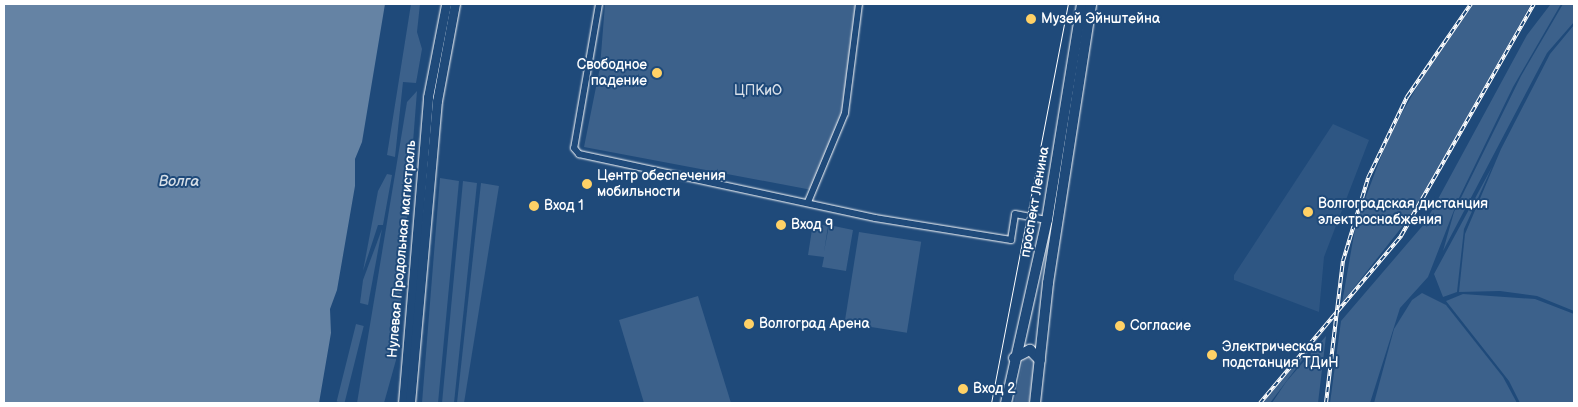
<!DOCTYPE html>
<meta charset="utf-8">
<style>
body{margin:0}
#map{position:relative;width:1578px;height:407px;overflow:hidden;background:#1f4a7a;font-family:"Balsamiq Sans",sans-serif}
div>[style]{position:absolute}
.built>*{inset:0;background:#2e5683}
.green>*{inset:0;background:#3c618b;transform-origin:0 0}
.water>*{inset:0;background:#6583a4}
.roads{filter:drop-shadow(0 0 1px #fff) drop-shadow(0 0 1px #fff)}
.street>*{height:6px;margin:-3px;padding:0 3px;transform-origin:3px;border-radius:3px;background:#1f4a7a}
.secondary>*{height:9px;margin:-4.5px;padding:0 4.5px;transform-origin:4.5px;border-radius:4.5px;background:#1f4a7a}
.primary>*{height:10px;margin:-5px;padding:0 5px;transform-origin:5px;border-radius:5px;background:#1f4a7a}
.tram>*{height:1px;margin:-0.5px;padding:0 0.5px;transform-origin:0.5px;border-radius:0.5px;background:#fff}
.rail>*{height:4px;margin-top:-2px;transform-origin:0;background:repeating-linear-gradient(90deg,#1f4a7a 0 5.5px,#fff 0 11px);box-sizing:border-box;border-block:1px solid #fff}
.dots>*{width:14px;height:14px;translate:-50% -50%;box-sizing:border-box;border:2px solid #1f4a7a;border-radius:50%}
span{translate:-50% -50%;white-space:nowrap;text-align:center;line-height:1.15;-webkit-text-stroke:4px #1f4a7a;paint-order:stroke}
.poi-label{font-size:14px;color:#fff}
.left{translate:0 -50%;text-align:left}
.right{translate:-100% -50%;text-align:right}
.park-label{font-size:14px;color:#d8dfe8}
.street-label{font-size:14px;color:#fff}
.water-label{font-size:15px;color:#d8e0e8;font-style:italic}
.frame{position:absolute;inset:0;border:5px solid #fff;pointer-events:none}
</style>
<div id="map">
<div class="built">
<i style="clip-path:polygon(1333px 124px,1369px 140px,1324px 257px,1319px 312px,1234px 280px,1234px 275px)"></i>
</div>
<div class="green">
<i style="clip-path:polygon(411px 4px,420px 4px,417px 32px,422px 49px,416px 83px,403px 82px,395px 157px,387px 155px)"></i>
<i style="clip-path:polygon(605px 4px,856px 4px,844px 109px,812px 190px,584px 147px,600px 67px)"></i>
<i style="clip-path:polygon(1473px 4px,1531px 4px,1416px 209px,1342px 303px,1356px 223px,1388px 138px,1428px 67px)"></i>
<i style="clip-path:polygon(1561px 4px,1513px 87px,1458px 200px,1428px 277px,1400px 308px,1370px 403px,1330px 403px,1341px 321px,1425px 223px,1527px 35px,1550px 5px)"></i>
<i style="clip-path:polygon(1563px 4px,1574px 4px,1574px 22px,1547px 53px,1443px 251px,1454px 212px,1521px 76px)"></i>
<i style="clip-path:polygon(1574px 25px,1574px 311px,1537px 296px,1500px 291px,1459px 292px,1465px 234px,1501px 149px,1550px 54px)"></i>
<i style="clip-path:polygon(417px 91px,396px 360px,384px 403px,357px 403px,407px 102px)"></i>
<i style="clip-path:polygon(1492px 167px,1464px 229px,1457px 292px,1443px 297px,1434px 274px)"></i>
<i style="clip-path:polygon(387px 174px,392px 175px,383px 225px,378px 225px,363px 271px,378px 191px)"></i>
<i style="clip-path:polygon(440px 178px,459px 181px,438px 403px,422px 403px)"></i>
<i style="clip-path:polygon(463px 181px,477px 183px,454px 403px,442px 403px)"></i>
<i style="clip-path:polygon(481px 183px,499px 186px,464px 403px,457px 403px)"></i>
<i style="clip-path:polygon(813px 223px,828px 226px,824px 252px,829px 225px,853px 230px,846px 271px,822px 267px,824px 257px,808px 255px)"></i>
<i style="clip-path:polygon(382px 229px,368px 305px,360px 303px,363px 280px)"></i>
<i style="left:859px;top:232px;width:63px;height:92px;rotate:9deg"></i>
<i style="clip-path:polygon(1422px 293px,1446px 305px,1503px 377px,1517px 403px,1374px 403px,1394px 329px,1412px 300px)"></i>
<i style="clip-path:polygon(1463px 294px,1535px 299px,1574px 314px,1574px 403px,1520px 403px,1509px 381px,1446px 301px)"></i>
<i style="clip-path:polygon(698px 296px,731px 403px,644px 403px,619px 320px)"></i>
<i style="left:356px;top:324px;width:8px;height:80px;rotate:14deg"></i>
<i style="clip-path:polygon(1328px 326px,1270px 403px,1262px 403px,1298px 359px)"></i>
<i style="clip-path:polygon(1326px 336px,1318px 403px,1272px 403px,1286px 382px)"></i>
<i style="clip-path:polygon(1024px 355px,1035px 362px,1029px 403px,1014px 403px)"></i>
</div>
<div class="water">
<i style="clip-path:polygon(4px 4px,385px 4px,362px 142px,355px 159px,355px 186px,337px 290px,330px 309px,331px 333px,319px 403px,4px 403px)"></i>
</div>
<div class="roads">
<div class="street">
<i style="left:599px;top:4px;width:146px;rotate:99.8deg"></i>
<i style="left:574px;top:148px;width:8px;rotate:50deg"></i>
<i style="left:579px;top:154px;width:303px;rotate:12.2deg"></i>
<i style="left:875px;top:218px;width:138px;rotate:9.2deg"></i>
<i style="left:1011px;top:240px;width:26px;rotate:-81deg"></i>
<i style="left:1015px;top:214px;width:33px;rotate:11deg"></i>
<i style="left:808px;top:202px;width:96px;rotate:-67.4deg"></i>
<i style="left:845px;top:113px;width:110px;rotate:-82.7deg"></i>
</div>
<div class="secondary">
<i style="left:403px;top:403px;width:307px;rotate:-85.3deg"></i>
<i style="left:428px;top:97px;width:95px;rotate:-79deg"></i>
<i style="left:410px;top:403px;width:303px;rotate:-84.9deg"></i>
<i style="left:437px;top:101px;width:99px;rotate:-79.5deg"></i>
</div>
<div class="primary">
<i style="left:1014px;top:358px;width:18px;rotate:-27deg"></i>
<i style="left:1030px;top:350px;width:14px;rotate:45deg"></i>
<i style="left:1006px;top:403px;width:188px;rotate:-77.4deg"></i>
<i style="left:1047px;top:220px;width:219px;rotate:-80.8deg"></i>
<i style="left:1035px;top:403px;width:121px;rotate:-83.8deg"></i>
<i style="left:1048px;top:283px;width:282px;rotate:-81.2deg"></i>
</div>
</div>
<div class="tram">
<i style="left:991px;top:403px;width:406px;rotate:-79.1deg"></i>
</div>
<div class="rail">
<i style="left:1260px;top:403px;width:219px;rotate:-49.8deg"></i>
<i style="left:1401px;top:236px;width:267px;rotate:-60.2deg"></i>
<i style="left:1326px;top:403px;width:143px;rotate:-83.2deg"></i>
<i style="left:1343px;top:261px;width:87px;rotate:-73.2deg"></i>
<i style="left:1368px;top:178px;width:90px;rotate:-64.3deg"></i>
<i style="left:1407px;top:97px;width:113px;rotate:-55.5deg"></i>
</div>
<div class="dots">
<i style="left:1031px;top:19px;background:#ffd166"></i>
<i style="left:657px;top:73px;background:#ffd166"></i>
<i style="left:587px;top:184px;background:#ffd166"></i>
<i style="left:534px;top:206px;background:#ffd166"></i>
<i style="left:1308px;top:212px;background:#ffd166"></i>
<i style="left:781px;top:225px;background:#ffd166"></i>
<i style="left:749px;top:324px;background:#ffd166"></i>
<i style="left:1120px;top:326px;background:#ffd166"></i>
<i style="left:1212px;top:355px;background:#ffd166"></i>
<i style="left:963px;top:389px;background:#ffd166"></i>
</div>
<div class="poi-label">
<span class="left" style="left:1041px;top:19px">Музей Эйнштейна</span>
<span class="right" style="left:647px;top:73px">Свободное<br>падение</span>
<span class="left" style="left:597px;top:184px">Центр обеспечения<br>мобильности</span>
<span class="left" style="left:1318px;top:212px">Волгоградская дистанция<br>электроснабжения</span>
<span class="left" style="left:544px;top:206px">Вход 1</span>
<span class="left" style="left:791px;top:225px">Вход 9</span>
<span class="left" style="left:759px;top:324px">Волгоград Арена</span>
<span class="left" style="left:1130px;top:326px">Согласие</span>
<span class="left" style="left:1222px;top:355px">Электрическая<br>подстанция ТДиН</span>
<span class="left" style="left:973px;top:389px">Вход 2</span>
</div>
<div class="park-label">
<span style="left:758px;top:91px">ЦПКиО</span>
</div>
<div class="street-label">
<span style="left:1035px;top:202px;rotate:-80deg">проспект Ленина</span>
<span style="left:402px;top:249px;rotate:-85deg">Нулевая Продольная магистраль</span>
</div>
<div class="water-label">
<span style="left:179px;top:182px">Волга</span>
</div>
<div class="frame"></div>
</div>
